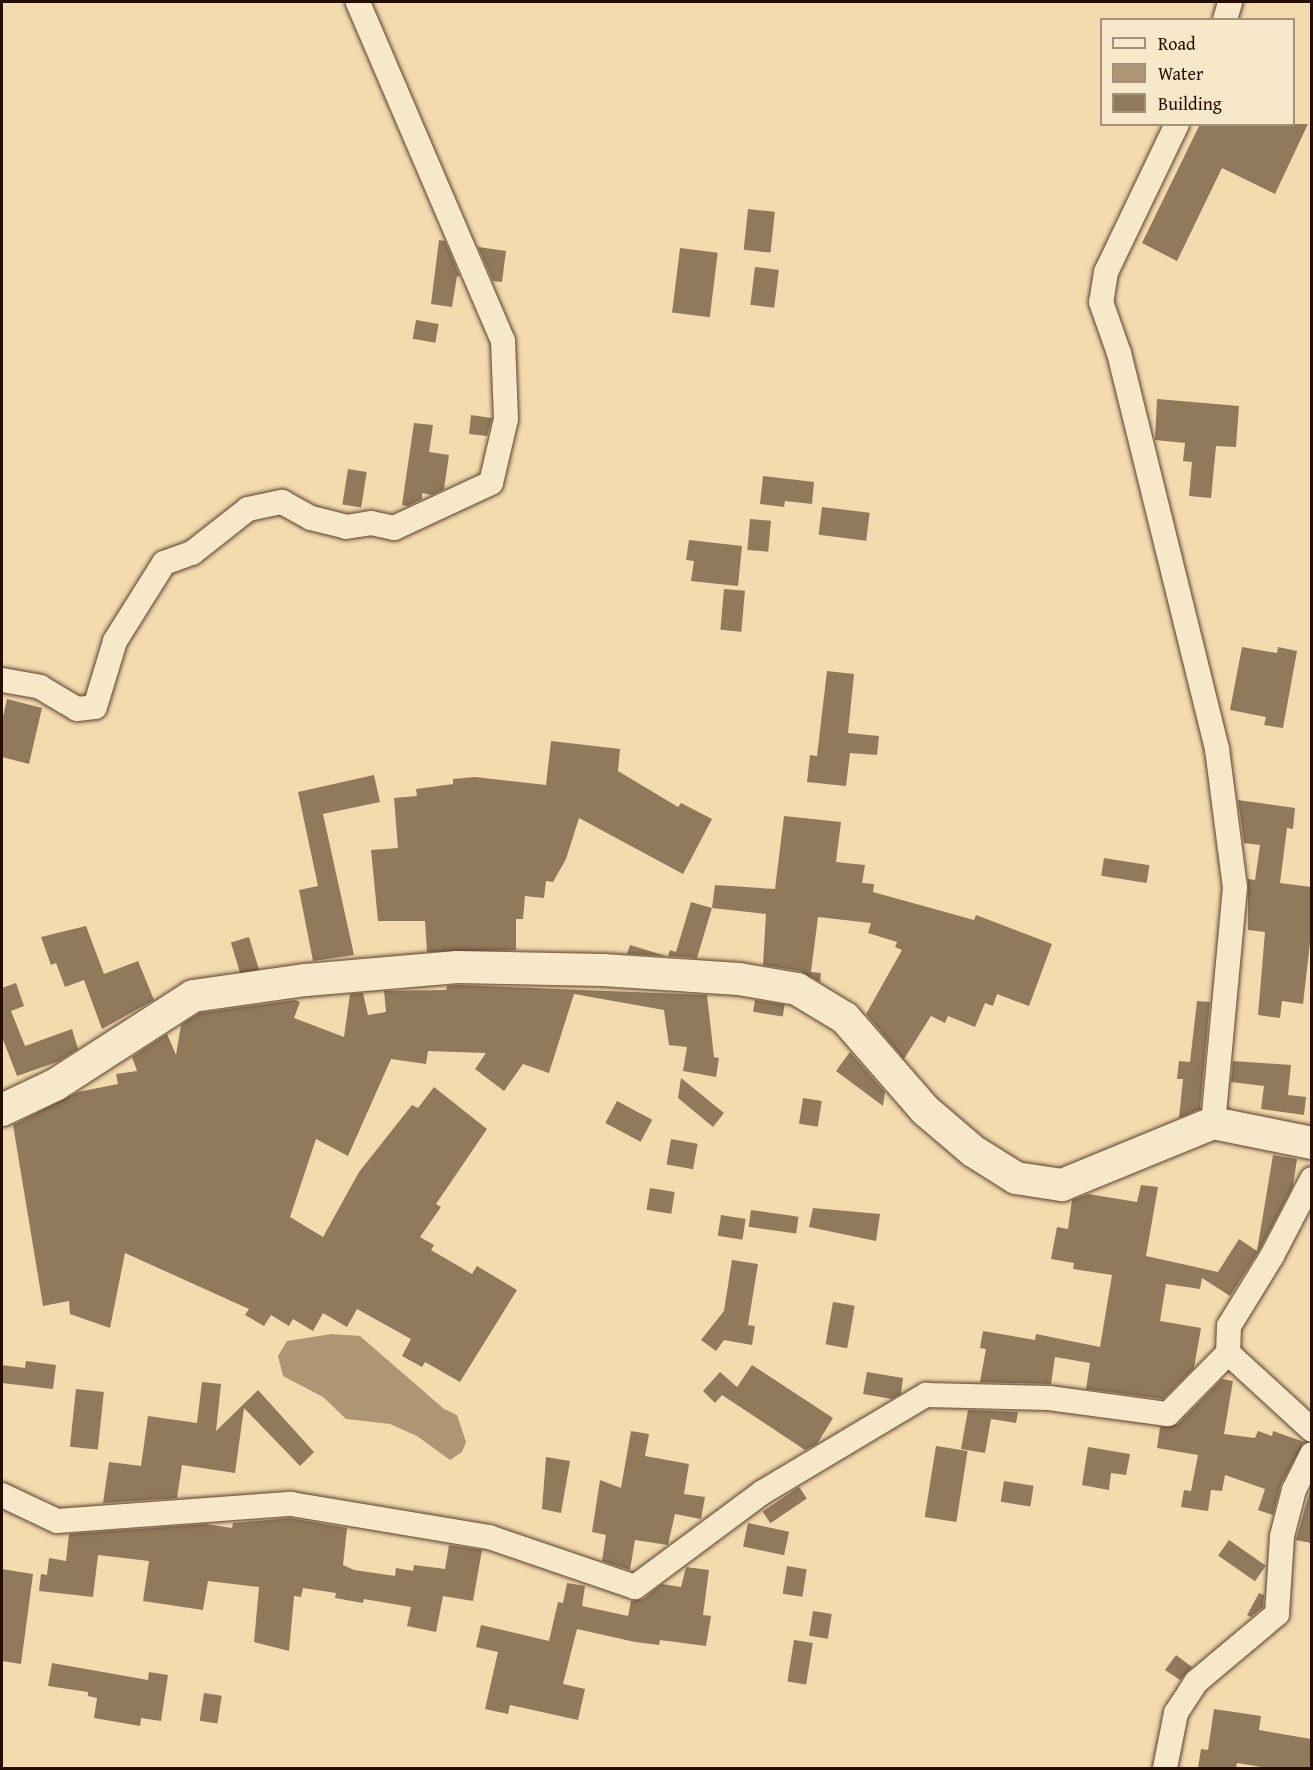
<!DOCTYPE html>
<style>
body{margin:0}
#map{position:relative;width:1313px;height:1770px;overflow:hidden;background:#f3dbae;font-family:"Gentium Book Plus",serif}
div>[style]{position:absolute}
.water>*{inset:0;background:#ae9574}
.building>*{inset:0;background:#91795c;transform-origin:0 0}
.roads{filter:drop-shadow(0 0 2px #5a412e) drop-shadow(0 0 2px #5a412e)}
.minor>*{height:24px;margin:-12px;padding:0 12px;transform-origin:12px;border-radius:12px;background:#f7e8ca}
.tertiary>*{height:32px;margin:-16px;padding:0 16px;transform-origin:16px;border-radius:16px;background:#f7e8ca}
span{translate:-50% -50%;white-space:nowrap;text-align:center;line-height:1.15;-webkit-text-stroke:6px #f7e8ca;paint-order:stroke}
.frame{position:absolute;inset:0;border:3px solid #270e04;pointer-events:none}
.legend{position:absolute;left:1100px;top:18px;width:195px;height:108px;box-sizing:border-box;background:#f7e8ca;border:2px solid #a4917b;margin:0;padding:8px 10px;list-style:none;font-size:18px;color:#270e04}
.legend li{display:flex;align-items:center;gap:12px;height:30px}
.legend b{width:30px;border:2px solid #a4917b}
</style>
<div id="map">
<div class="water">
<i style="clip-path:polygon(332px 1334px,360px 1336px,444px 1409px,457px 1415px,466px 1442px,462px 1452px,450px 1460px,417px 1436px,390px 1424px,346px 1419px,323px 1397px,283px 1376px,278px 1356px,287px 1341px)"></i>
</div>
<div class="building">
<i style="clip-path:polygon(1200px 124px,1308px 124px,1275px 194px,1222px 168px,1177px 261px,1142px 243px)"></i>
<i style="left:748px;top:209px;width:27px;height:41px;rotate:6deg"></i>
<i style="clip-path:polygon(439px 240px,445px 241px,460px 277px,457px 276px,452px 307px,431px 304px)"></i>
<i style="clip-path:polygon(478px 247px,506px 251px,502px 282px,493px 281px)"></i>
<i style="left:680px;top:248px;width:38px;height:65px;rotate:7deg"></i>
<i style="left:755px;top:267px;width:24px;height:38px;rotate:7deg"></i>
<i style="left:416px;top:320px;width:23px;height:19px;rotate:10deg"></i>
<i style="clip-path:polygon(1157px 399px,1239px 406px,1236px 447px,1216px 446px,1211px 498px,1189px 496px,1192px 462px,1183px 461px,1185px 443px,1155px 440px)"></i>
<i style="clip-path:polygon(471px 415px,492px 418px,487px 436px,469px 434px)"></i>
<i style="clip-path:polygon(414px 423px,433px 425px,429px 452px,449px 455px,444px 489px,432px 495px,422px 493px,422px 499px,408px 506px,402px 505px)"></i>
<i style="left:348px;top:469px;width:19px;height:36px;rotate:9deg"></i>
<i style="clip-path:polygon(763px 476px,814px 482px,812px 504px,785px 501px,784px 507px,760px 504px)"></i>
<i style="left:822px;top:507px;width:48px;height:28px;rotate:7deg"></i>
<i style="left:750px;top:519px;width:21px;height:31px;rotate:5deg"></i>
<i style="clip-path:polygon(689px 540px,742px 546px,738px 586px,691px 581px,694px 561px,686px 560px)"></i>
<i style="left:724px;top:589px;width:21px;height:41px;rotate:5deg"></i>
<i style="clip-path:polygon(1242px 647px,1277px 653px,1278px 647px,1297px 651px,1283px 728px,1264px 725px,1266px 717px,1230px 710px)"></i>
<i style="clip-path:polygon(827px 671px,854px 674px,848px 733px,879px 736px,877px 755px,850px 753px,846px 786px,807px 782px,810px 755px,817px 756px)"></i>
<i style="clip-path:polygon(7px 699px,42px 708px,29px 764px,2px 757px,2px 721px)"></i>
<i style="clip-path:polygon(551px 741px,620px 749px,618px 771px,678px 807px,681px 803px,712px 819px,683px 874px,579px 818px,566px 859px,553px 882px,546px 881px,544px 898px,525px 896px,523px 919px,516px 919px,516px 950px,427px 952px,425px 921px,378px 921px,371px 850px,398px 848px,394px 798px,417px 796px,416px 789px,453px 784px,453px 779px,475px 777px,546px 785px)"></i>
<i style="clip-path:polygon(374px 775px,380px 802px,323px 814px,354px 955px,313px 961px,299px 890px,318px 886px,298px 792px)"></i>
<i style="clip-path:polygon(1238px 800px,1295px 808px,1293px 829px,1287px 828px,1280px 883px,1311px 887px,1311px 934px,1303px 1004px,1282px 1001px,1280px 1018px,1258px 1015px,1265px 932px,1248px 930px,1248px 879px,1255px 880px,1260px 845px,1244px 843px)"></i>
<i style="clip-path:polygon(784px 816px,841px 822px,836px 862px,865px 865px,862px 883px,874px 884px,873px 892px,974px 920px,976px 915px,1052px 944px,1029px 1006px,997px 994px,993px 1006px,985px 1003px,975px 1027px,948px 1016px,945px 1023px,931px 1016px,904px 1059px,866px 1014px,902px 950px,895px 947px,897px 942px,868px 933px,871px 923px,818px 917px,811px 972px,821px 973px,820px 982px,800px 971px,763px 965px,766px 914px,712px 908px,697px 958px,668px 956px,670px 950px,676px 952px,691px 902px,712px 908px,715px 885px,775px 889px)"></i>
<i style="left:1104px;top:858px;width:46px;height:18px;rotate:9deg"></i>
<i style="clip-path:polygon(86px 926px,104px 974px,138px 961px,154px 1000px,102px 1029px,84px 980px,65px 987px,56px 963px,51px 965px,41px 937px)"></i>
<i style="left:249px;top:937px;width:34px;height:19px;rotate:73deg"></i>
<i style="clip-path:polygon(630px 945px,666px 956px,627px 954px)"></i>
<i style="clip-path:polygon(16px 983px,24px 1006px,11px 1011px,25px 1046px,72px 1029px,78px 1049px,57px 1062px,17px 1076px,2px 1037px,2px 988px)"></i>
<i style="clip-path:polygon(458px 985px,707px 995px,714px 1057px,719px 1058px,716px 1077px,683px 1071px,687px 1047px,669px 1045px,664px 1010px,574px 994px,549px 1073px,523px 1064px,504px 1091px,475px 1069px,486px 1053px,428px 1051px,426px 1064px,391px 1059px,348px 1156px,316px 1139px,290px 1217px,323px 1237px,359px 1172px,412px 1105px,418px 1108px,434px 1087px,487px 1129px,436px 1204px,441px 1207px,420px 1237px,434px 1245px,431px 1250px,472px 1274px,477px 1266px,517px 1290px,460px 1382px,425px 1362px,422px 1367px,402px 1356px,411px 1339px,357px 1309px,347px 1327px,323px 1313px,313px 1331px,293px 1319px,289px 1326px,271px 1315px,264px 1326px,245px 1315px,249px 1309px,125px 1253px,110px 1328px,70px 1314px,69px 1301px,43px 1306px,13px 1125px,78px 1092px,118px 1084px,116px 1074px,137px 1071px,132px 1057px,167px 1034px,176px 1055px,181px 1025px,199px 1013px,295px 1000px,300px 1002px,294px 1018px,344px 1037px,350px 994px,363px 993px,368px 1015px,386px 1012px,384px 991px,446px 990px,447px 986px)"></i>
<i style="left:755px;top:1000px;width:30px;height:12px;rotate:9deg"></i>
<i style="clip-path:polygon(1197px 1001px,1210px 1002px,1200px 1109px,1179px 1118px,1183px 1079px,1177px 1079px,1179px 1061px,1190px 1062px)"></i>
<i style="clip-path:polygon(850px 1052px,885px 1092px,883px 1106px,836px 1071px)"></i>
<i style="clip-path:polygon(1233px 1061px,1291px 1065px,1288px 1095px,1306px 1097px,1304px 1115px,1261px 1109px,1264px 1086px,1231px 1082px)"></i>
<i style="clip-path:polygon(681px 1078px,724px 1113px,713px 1127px,678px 1098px)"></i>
<i style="left:803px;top:1098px;width:19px;height:26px;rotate:9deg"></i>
<i style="left:617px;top:1101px;width:40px;height:25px;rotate:28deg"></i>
<i style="left:671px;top:1139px;width:27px;height:26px;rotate:10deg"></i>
<i style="clip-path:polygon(1273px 1155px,1297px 1159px,1293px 1186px,1260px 1249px,1230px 1296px,1202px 1278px,1200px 1289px,1166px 1284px,1160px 1321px,1201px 1328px,1194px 1368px,1163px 1399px,1086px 1389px,1090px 1363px,1055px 1357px,1051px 1384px,973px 1382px,980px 1382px,986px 1349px,980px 1348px,983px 1331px,1035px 1340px,1036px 1334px,1100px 1347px,1112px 1275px,1073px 1269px,1074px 1263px,1051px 1259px,1057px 1227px,1068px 1229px,1072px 1200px,1088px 1194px,1137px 1202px,1141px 1185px,1158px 1187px,1146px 1256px,1218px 1272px,1239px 1239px,1257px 1251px)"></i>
<i style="left:650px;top:1188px;width:25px;height:22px;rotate:9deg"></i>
<i style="clip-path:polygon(813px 1208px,880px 1214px,876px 1241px,809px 1227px)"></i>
<i style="left:751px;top:1210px;width:48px;height:17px;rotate:8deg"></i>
<i style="left:721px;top:1215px;width:25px;height:21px;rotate:9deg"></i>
<i style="clip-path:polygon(732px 1260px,758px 1264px,748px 1325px,755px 1326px,752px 1345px,724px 1340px,716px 1351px,701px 1340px,724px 1311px)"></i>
<i style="left:833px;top:1302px;width:22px;height:43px;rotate:10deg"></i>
<i style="clip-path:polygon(26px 1361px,56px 1365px,53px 1389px,2px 1383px,2px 1365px,25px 1368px)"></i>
<i style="clip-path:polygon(752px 1365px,833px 1418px,817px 1444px,805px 1450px,722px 1395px,715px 1403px,703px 1391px,720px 1372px,737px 1387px)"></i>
<i style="clip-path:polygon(867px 1372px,903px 1378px,901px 1394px,892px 1399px,863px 1394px)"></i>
<i style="clip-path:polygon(1222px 1379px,1233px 1381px,1224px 1434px,1255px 1438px,1258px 1431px,1272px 1436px,1273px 1431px,1304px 1442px,1281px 1484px,1273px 1515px,1258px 1510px,1265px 1489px,1225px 1475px,1222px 1491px,1211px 1490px,1208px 1511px,1181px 1507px,1184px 1490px,1191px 1491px,1198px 1455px,1157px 1448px,1160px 1427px,1178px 1424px)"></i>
<i style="clip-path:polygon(202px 1382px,221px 1384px,216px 1431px,258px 1390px,314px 1452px,300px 1466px,244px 1408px,235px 1473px,182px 1465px,177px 1498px,103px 1503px,109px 1462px,141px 1466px,148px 1416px,197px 1423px)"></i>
<i style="left:76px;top:1389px;width:28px;height:58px;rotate:6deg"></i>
<i style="clip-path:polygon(968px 1410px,1018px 1412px,1016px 1423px,991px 1419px,985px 1453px,961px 1449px)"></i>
<i style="clip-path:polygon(631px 1431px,649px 1434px,645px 1456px,689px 1464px,684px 1494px,705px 1497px,701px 1519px,675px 1514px,668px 1545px,635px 1540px,630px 1570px,602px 1561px,606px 1535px,592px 1532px,600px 1480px,621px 1488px)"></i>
<i style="left:936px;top:1446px;width:32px;height:72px;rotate:9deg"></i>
<i style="clip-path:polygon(1088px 1447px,1130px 1454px,1126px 1475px,1111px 1473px,1109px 1490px,1082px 1485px)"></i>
<i style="clip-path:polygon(546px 1457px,570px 1461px,561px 1513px,542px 1509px)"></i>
<i style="left:1004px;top:1481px;width:30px;height:21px;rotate:9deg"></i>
<i style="left:799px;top:1487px;width:14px;height:44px;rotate:56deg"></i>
<i style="clip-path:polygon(1311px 1487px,1311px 1543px,1296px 1540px)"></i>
<i style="clip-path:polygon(290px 1518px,347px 1528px,343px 1565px,354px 1570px,395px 1576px,396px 1568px,413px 1571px,414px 1565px,445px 1569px,449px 1545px,482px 1550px,473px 1601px,443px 1596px,436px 1632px,407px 1626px,411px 1607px,364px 1599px,363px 1603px,335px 1598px,336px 1593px,303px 1588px,301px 1597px,294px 1596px,289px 1651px,254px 1642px,259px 1587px,208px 1581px,203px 1610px,143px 1601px,149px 1561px,98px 1555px,93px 1597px,39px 1591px,41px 1574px,47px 1575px,49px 1558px,66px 1561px,69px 1534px,206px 1524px,232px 1528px,233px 1523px)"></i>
<i style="left:748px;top:1523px;width:42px;height:24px;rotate:12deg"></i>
<i style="left:1229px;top:1540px;width:45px;height:19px;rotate:35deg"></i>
<i style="left:787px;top:1566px;width:20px;height:28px;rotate:9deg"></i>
<i style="clip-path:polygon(686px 1567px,709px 1570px,703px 1615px,711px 1616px,706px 1646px,660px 1640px,659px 1645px,635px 1642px,577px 1629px,563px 1684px,585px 1689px,578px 1720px,510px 1705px,508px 1714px,485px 1709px,498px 1652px,476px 1647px,481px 1625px,549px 1641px,558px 1602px,563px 1603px,567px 1583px,585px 1586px,582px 1606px,628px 1616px,631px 1601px,643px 1599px,662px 1584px,681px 1587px)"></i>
<i style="clip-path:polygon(2px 1569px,33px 1574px,21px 1664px,2px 1661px)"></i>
<i style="clip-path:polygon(1259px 1593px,1264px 1595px,1263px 1607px,1251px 1617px,1247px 1615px)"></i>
<i style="left:813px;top:1611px;width:19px;height:25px;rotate:9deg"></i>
<i style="left:794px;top:1640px;width:19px;height:42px;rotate:9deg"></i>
<i style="clip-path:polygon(1176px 1655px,1192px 1667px,1180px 1680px,1165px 1670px)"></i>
<i style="clip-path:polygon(52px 1663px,148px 1680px,149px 1672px,168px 1675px,161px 1721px,141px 1718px,140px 1726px,94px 1718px,97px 1698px,88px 1696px,88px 1692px,48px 1686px)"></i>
<i style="left:204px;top:1693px;width:18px;height:28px;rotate:9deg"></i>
<i style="clip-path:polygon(1214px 1709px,1261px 1716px,1259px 1730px,1311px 1739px,1311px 1768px,1267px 1768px,1237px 1763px,1236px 1768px,1198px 1768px,1201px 1749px,1208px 1750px)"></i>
</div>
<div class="roads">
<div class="minor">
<i style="left:1225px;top:20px;width:19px;rotate:-74deg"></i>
<i style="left:1177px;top:124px;width:164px;rotate:115.6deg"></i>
<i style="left:1106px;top:272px;width:30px;rotate:99deg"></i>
<i style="left:1101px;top:302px;width:54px;rotate:70.6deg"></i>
<i style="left:1119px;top:353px;width:408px;rotate:76.1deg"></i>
<i style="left:1217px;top:749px;width:139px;rotate:82.6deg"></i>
<i style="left:1235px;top:887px;width:237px;rotate:95.3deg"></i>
<i style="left:2px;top:680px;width:39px;rotate:10deg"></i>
<i style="left:40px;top:687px;width:43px;rotate:30.7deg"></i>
<i style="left:77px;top:709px;width:18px;rotate:-6deg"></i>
<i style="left:95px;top:707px;width:69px;rotate:-73.1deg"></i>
<i style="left:115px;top:641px;width:92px;rotate:-57.9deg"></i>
<i style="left:164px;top:563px;width:30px;rotate:-20deg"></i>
<i style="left:192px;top:553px;width:71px;rotate:-38.2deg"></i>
<i style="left:248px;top:509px;width:35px;rotate:-12deg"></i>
<i style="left:282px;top:502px;width:33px;rotate:29deg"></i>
<i style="left:311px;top:518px;width:36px;rotate:14deg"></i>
<i style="left:346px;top:527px;width:25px;rotate:-9deg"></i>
<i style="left:371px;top:523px;width:24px;rotate:12deg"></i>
<i style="left:394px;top:528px;width:107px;rotate:-24.9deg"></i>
<i style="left:491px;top:483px;width:66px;rotate:-76.8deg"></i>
<i style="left:506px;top:419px;width:78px;rotate:-92.2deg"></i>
<i style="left:503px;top:341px;width:369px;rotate:-113.2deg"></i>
<i style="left:1312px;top:1179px;width:87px;rotate:117.5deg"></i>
<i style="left:1272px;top:1256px;width:82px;rotate:121.6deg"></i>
<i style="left:1229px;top:1326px;width:27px;rotate:92deg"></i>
<i style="left:1228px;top:1353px;width:114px;rotate:42.5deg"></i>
<i style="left:2px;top:1495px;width:61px;rotate:25.3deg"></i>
<i style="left:57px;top:1521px;width:235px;rotate:-4.2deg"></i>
<i style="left:291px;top:1504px;width:201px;rotate:9.5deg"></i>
<i style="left:489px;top:1537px;width:154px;rotate:18.9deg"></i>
<i style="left:635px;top:1587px;width:159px;rotate:-36.6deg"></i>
<i style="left:763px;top:1492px;width:190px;rotate:-30.8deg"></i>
<i style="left:926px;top:1395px;width:123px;rotate:1.4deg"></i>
<i style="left:1049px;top:1398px;width:120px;rotate:7.7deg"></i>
<i style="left:1168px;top:1414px;width:86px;rotate:-45.5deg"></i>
<i style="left:1165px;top:1768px;width:56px;rotate:-78.7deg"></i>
<i style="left:1176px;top:1713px;width:37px;rotate:-57deg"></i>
<i style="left:1196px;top:1682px;width:106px;rotate:-40deg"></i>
<i style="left:1277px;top:1614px;width:78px;rotate:-86.3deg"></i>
<i style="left:1282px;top:1536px;width:48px;rotate:-75.4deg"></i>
<i style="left:1294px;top:1490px;width:40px;rotate:-63.4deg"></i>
</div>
<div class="tertiary">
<i style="left:2px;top:1110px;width:59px;rotate:-25.3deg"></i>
<i style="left:55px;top:1085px;width:164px;rotate:-32.8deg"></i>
<i style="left:193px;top:996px;width:114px;rotate:-8.1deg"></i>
<i style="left:306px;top:980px;width:152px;rotate:-4.9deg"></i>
<i style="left:457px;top:967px;width:146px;rotate:1.2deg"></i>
<i style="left:603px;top:970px;width:136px;rotate:3.8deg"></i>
<i style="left:739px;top:979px;width:59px;rotate:9.8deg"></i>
<i style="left:797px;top:989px;width:56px;rotate:31.1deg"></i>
<i style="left:845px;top:1018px;width:122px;rotate:49deg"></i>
<i style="left:925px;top:1110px;width:63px;rotate:40.5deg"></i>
<i style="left:973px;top:1151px;width:51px;rotate:32.1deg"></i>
<i style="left:1016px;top:1178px;width:47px;rotate:8.7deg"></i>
<i style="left:1062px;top:1185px;width:163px;rotate:-22.3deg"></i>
<i style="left:1213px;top:1123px;width:101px;rotate:11.4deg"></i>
</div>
</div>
<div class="frame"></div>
<ul class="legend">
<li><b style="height:8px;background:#f7e8ca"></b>Road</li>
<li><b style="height:16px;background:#ae9574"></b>Water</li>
<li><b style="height:16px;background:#91795c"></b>Building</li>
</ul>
</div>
